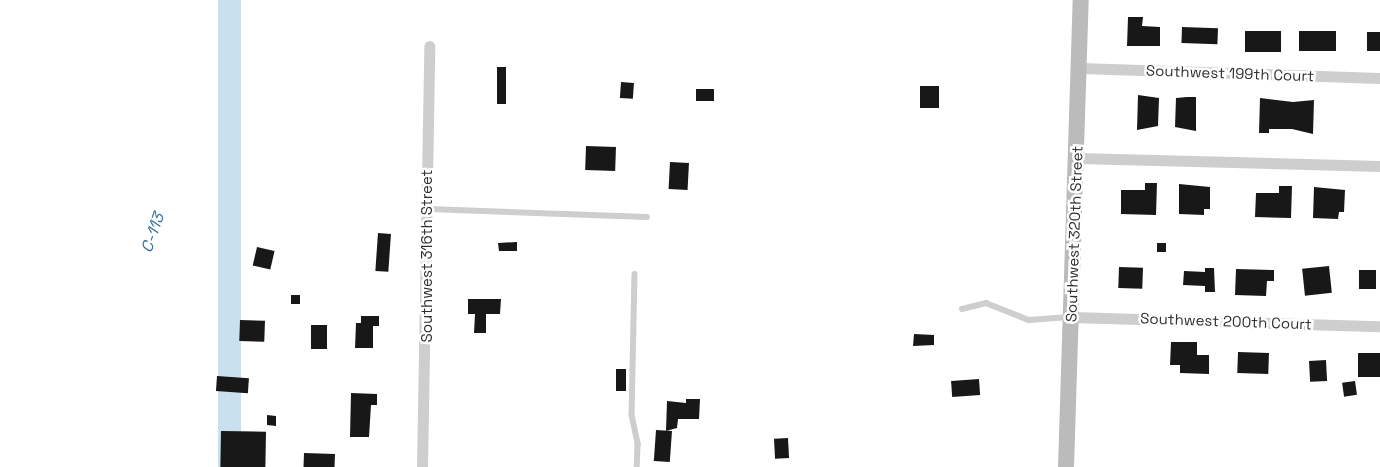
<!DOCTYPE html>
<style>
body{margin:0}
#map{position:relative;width:1380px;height:467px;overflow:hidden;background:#fff;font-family:"Space Grotesk",sans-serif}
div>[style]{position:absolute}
.water>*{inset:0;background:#c9e0ef;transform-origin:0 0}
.building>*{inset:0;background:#181818;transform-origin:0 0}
.lane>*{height:5.5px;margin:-2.75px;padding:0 2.75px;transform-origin:2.75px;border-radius:2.75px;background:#cecece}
.street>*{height:11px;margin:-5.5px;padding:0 5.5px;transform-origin:5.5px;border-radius:5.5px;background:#cecece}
.secondary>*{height:16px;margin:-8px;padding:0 8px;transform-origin:8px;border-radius:8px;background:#bbb}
span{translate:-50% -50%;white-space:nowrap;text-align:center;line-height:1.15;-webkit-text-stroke:5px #fff;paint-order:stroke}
.street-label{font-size:15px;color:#313131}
.water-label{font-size:16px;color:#37729a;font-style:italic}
</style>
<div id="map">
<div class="water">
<i style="left:218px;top:0;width:23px;height:493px"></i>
</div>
<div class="building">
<i style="clip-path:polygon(1128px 17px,1143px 17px,1142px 26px,1160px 27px,1160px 46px,1127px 46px)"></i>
<i style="left:1182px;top:27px;width:36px;height:16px;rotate:2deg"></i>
<i style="left:1245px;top:31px;width:36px;height:21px"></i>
<i style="left:1299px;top:31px;width:37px;height:20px"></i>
<i style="left:1367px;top:32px;width:13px;height:19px"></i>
<i style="left:497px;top:67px;width:9px;height:37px"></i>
<i style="left:621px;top:82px;width:13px;height:16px;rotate:4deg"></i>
<i style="left:920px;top:86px;width:19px;height:22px"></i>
<i style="left:714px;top:89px;width:12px;height:18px;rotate:90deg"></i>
<i style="clip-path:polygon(1138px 95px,1159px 98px,1158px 126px,1137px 130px)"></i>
<i style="clip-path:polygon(1187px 97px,1196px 97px,1196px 131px,1175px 127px,1176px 98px)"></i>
<i style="clip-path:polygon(1260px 98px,1293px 102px,1314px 100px,1313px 134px,1292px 129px,1269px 129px,1269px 133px,1259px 133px)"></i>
<i style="left:586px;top:146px;width:30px;height:24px;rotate:2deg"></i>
<i style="left:670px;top:162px;width:19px;height:27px;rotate:3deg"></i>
<i style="clip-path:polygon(1145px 183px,1157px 183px,1156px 215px,1121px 214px,1121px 190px,1145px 190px)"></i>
<i style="clip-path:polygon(1179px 184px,1210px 187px,1210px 209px,1204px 209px,1204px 215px,1179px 214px)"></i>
<i style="clip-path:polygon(1279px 186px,1292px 186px,1291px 218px,1255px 217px,1256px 193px,1279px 193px)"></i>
<i style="clip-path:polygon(1314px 187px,1345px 190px,1344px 212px,1339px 212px,1338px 219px,1313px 218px)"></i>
<i style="left:378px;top:233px;width:13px;height:38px;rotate:4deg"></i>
<i style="clip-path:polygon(517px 242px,517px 251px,499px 251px,498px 243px)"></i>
<i style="left:1157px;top:243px;width:9px;height:9px"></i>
<i style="left:257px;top:247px;width:18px;height:19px;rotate:13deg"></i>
<i style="left:1329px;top:266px;width:27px;height:27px;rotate:84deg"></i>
<i style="left:1119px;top:267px;width:24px;height:21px;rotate:2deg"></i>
<i style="clip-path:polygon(1205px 268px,1214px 268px,1215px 292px,1205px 292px,1205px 286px,1183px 285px,1184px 271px,1205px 272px)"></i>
<i style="clip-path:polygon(1236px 269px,1274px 270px,1274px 281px,1267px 281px,1266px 296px,1235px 295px)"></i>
<i style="left:1359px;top:270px;width:17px;height:19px"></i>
<i style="left:291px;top:295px;width:9px;height:9px"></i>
<i style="clip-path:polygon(468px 299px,501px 299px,500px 314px,486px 314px,486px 333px,474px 333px,475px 314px,468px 314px)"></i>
<i style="clip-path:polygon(361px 316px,379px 316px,379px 326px,373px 326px,373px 348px,355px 348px,356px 323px,361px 323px)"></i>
<i style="left:240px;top:320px;width:25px;height:21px;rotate:2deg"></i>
<i style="left:311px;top:325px;width:16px;height:24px"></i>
<i style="clip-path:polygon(914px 334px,934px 335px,934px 345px,913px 346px)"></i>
<i style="clip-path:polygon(1171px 342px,1197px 342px,1197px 355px,1209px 355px,1209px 374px,1180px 373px,1180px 365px,1170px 365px)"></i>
<i style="left:1238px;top:352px;width:31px;height:21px;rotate:2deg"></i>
<i style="left:1358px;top:353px;width:22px;height:24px"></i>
<i style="left:1326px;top:360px;width:21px;height:17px;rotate:87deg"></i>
<i style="left:616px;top:369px;width:10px;height:22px"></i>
<i style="left:217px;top:376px;width:32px;height:15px;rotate:4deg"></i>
<i style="left:979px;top:379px;width:16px;height:28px;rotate:86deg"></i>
<i style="left:1355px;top:381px;width:14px;height:13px;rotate:82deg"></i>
<i style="clip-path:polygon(351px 393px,377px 394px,377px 405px,371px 405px,369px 437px,350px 437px)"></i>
<i style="clip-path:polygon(686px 399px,700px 399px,699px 419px,678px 419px,677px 428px,666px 431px,667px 401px,686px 403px)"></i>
<i style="clip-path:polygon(267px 415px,276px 416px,276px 426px,267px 425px)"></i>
<i style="left:656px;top:430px;width:16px;height:31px;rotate:4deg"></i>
<i style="left:221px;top:431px;width:45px;height:36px;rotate:1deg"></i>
<i style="left:788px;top:438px;width:20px;height:14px;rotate:87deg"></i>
<i style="left:304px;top:453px;width:31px;height:14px;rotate:2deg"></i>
</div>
<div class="lane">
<i style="left:429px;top:209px;width:218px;rotate:2.1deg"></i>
<i style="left:635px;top:274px;width:141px;rotate:91.2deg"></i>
<i style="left:632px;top:415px;width:30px;rotate:78deg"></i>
<i style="left:638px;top:444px;width:23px;rotate:92deg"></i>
<i style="left:962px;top:309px;width:25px;rotate:-14deg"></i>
<i style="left:986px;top:303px;width:46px;rotate:21.6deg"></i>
<i style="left:1029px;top:320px;width:40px;rotate:-4.3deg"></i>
</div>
<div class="street">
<i style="left:1080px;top:68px;width:300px;rotate:1.9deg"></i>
<i style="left:1077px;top:158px;width:303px;rotate:1.5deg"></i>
<i style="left:1071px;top:317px;width:309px;rotate:1.7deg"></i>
<i style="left:422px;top:467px;width:421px;rotate:-89deg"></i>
</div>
<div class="secondary">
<i style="left:1066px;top:467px;width:467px;rotate:-88.2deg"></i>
</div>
<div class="street-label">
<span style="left:1230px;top:73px;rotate:2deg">Southwest 199th Court</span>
<span style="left:1074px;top:234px;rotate:-88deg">Southwest 320th Street</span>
<span style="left:427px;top:256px;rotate:-90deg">Southwest 316th Street</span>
<span style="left:1226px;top:321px;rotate:2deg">Southwest 200th Court</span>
</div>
<div class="water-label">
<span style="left:153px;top:233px;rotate:-71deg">C-113</span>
</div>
</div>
